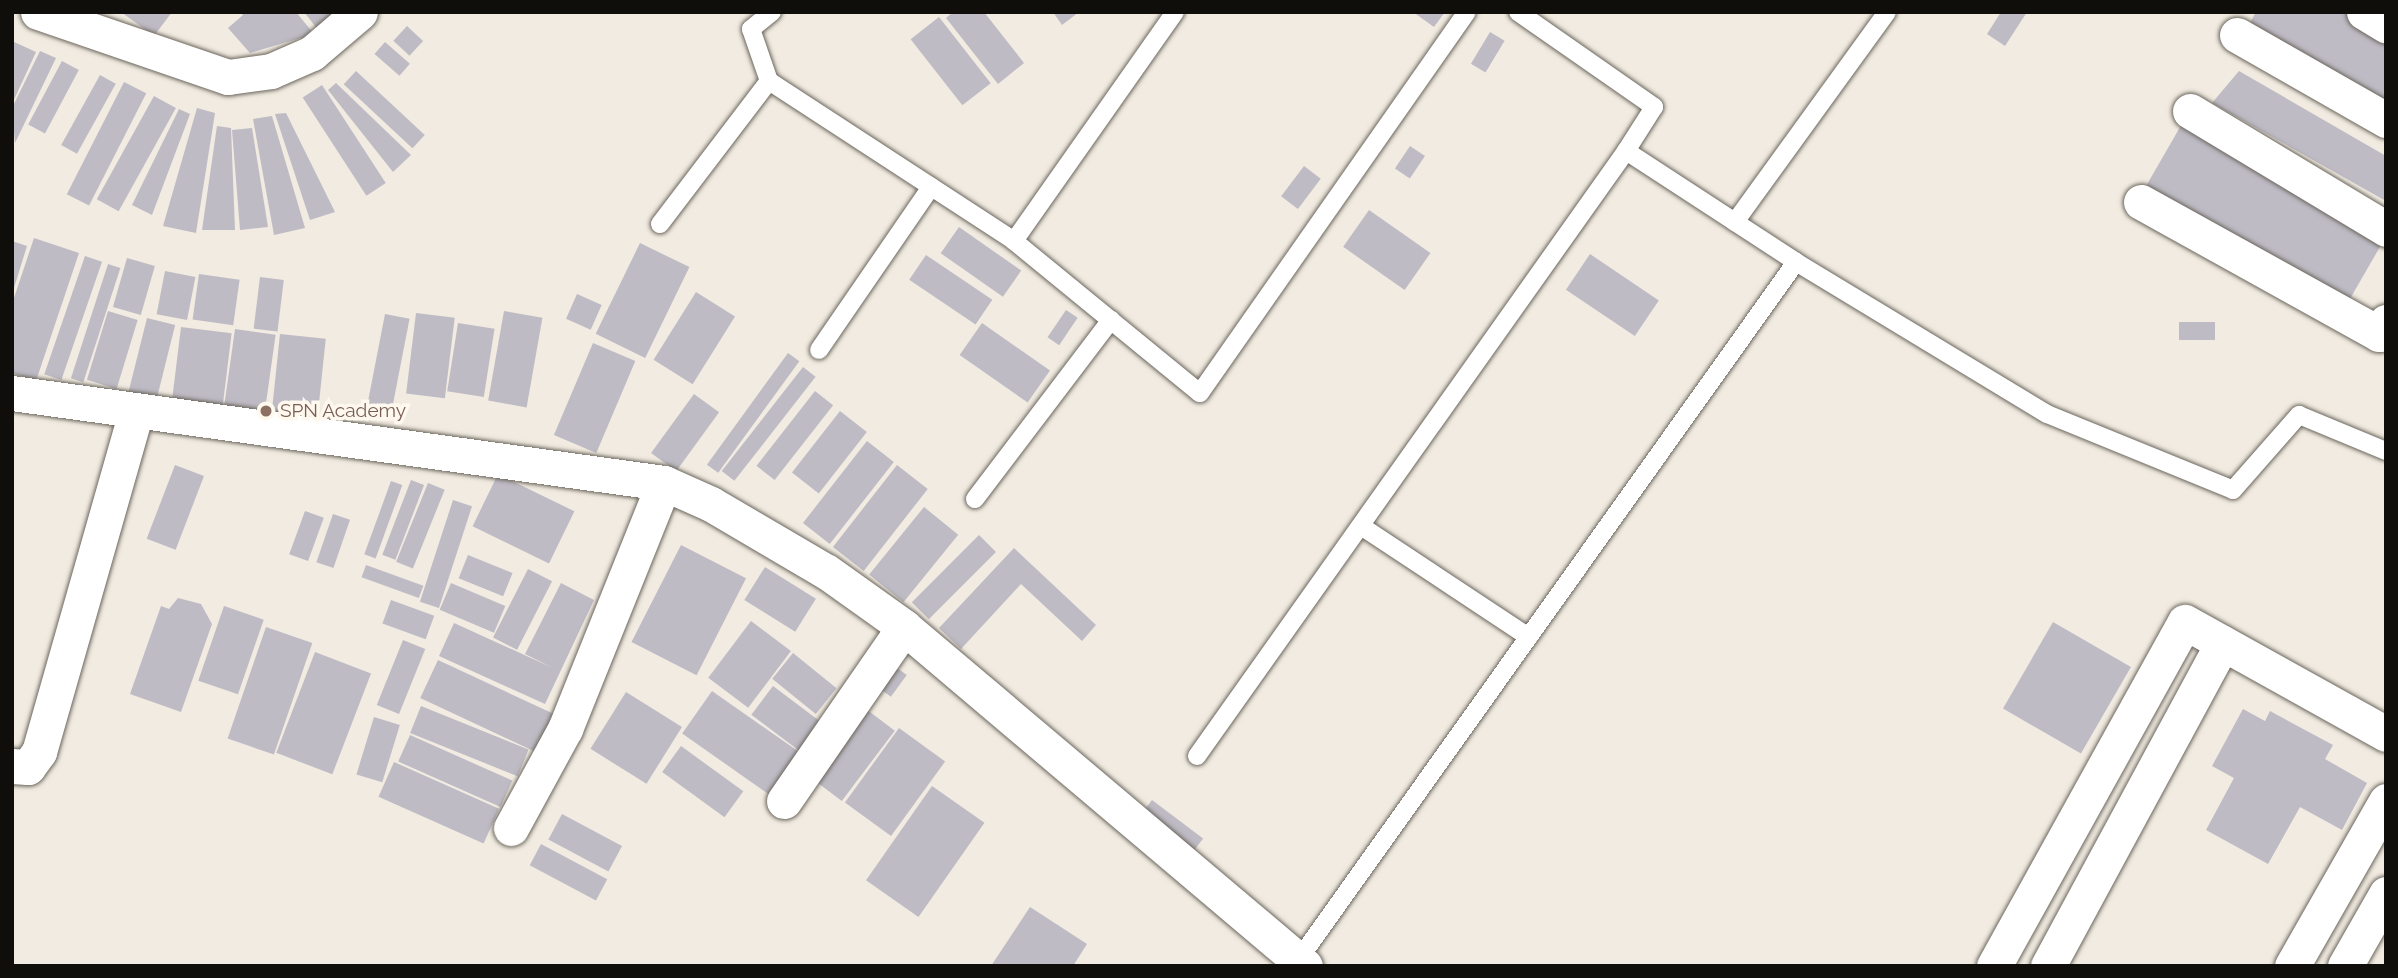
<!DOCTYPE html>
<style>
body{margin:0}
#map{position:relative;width:2398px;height:978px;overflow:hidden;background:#f1ebe1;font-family:Raleway,sans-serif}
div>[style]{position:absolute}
.building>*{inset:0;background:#bebbc5;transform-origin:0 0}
.roads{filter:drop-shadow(0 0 2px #6b665d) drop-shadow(0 0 2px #6b665d)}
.service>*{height:18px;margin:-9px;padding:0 9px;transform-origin:9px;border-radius:9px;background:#fff}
.minor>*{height:35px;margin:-17.5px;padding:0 17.5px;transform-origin:17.5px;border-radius:17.5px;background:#fff}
.dots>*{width:19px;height:19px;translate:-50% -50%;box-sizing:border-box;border:4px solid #fef8ee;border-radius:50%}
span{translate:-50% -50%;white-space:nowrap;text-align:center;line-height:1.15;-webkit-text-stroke:7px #fef8ee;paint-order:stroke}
.education-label{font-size:19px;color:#785e54}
.left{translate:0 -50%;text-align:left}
.frame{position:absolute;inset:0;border:14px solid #100e0b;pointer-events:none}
</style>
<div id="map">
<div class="building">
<i style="clip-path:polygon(121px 12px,172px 12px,154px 36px)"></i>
<i style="clip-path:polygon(240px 12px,296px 12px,314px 34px,250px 53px,228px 28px,243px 15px)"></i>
<i style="clip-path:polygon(304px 12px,342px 12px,319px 31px)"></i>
<i style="clip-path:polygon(953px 12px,984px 12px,1024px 63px,998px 84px,946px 18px)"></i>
<i style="clip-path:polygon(1053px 12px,1079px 12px,1062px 25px)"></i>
<i style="clip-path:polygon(1413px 12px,1445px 12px,1434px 27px)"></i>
<i style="clip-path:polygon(2001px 12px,2027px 12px,2005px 46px,1987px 34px)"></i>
<i style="clip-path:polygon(2256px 12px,2346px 12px,2386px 36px,2386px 107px,2246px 30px)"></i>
<i style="left:939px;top:17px;width:84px;height:36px;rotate:52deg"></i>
<i style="left:407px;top:26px;width:22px;height:20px;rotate:43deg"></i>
<i style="left:1490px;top:32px;width:17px;height:37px;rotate:31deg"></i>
<i style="clip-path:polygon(12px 41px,36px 52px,12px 104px)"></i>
<i style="left:385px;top:42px;width:33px;height:16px;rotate:41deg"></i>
<i style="clip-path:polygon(40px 51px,56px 58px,15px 143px,12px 108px)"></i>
<i style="left:62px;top:61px;width:19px;height:72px;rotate:28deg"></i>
<i style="left:356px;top:71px;width:94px;height:18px;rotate:43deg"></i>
<i style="clip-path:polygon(2239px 71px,2386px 156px,2386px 201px,2212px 103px)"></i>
<i style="left:100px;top:75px;width:18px;height:80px;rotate:29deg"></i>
<i style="left:124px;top:82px;width:25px;height:126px;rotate:27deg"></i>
<i style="clip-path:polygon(336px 83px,411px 155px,393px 172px,328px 90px)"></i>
<i style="left:322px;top:85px;width:117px;height:23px;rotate:57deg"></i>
<i style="left:154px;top:96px;width:25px;height:118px;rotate:29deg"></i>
<i style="clip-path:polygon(197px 108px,215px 113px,196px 233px,163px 226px)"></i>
<i style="clip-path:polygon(179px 109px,190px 114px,152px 215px,132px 205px)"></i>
<i style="clip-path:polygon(286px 113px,335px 212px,310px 220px,275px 114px)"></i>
<i style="clip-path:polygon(272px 116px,305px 228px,274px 235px,253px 119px)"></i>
<i style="left:2183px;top:122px;width:233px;height:73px;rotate:30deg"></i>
<i style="clip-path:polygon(217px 126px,231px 128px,235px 230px,202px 230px)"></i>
<i style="clip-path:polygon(252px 128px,268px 227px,240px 230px,232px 130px)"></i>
<i style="left:1410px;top:146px;width:18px;height:27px;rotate:34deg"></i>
<i style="left:1304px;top:166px;width:21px;height:38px;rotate:37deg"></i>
<i style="left:1369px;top:210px;width:75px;height:45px;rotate:35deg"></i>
<i style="left:959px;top:227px;width:76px;height:32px;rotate:35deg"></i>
<i style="clip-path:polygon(34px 238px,79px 253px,36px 381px,12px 373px,12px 304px)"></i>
<i style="clip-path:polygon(12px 241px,27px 246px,13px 291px,12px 291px)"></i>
<i style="left:640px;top:243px;width:55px;height:101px;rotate:26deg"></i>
<i style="left:1590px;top:254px;width:83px;height:43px;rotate:34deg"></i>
<i style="left:926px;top:255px;width:80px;height:30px;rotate:34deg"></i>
<i style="left:85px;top:256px;width:18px;height:125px;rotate:19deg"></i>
<i style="left:127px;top:258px;width:29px;height:51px;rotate:16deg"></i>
<i style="left:108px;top:264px;width:13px;height:120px;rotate:18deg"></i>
<i style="left:165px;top:271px;width:31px;height:44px;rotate:11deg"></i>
<i style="left:199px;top:274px;width:41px;height:46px;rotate:8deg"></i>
<i style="left:260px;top:277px;width:24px;height:52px;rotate:7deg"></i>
<i style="left:696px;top:292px;width:46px;height:80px;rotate:32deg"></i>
<i style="left:577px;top:294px;width:27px;height:27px;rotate:24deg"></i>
<i style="left:1066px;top:310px;width:14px;height:33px;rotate:34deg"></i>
<i style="left:108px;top:311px;width:31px;height:72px;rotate:17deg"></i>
<i style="left:504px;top:311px;width:39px;height:91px;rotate:10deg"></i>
<i style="left:416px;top:313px;width:39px;height:81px;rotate:7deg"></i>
<i style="left:385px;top:314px;width:25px;height:98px;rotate:11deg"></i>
<i style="left:147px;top:318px;width:29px;height:82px;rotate:14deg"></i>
<i style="left:2215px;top:322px;width:18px;height:36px;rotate:90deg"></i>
<i style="left:458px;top:323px;width:37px;height:69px;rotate:9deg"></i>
<i style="left:982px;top:323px;width:83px;height:39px;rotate:35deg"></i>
<i style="left:181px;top:327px;width:51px;height:81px;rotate:7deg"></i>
<i style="left:235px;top:329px;width:41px;height:82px;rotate:8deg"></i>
<i style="left:280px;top:334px;width:46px;height:81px;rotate:6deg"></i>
<i style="left:593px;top:343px;width:46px;height:100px;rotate:23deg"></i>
<i style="left:788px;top:353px;width:14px;height:138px;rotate:36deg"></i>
<i style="left:803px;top:367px;width:16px;height:132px;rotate:38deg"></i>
<i style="left:815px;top:391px;width:23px;height:95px;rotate:38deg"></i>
<i style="left:694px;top:394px;width:31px;height:73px;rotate:36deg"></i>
<i style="left:840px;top:411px;width:34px;height:78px;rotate:38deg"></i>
<i style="left:867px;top:441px;width:34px;height:104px;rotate:38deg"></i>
<i style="left:175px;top:465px;width:31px;height:79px;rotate:21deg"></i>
<i style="left:897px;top:465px;width:39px;height:104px;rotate:38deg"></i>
<i style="left:498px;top:474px;width:85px;height:58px;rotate:26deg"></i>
<i style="left:411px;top:480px;width:14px;height:80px;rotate:21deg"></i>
<i style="left:391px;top:481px;width:12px;height:78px;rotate:20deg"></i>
<i style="left:428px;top:483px;width:18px;height:85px;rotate:22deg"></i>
<i style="left:453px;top:500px;width:20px;height:107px;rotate:18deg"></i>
<i style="left:924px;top:507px;width:44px;height:87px;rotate:39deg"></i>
<i style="left:305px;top:511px;width:20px;height:46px;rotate:20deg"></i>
<i style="left:333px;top:514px;width:18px;height:51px;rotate:19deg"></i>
<i style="left:979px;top:535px;width:24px;height:95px;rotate:45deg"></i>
<i style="left:681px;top:545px;width:73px;height:109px;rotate:27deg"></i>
<i style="clip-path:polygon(1014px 548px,1096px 625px,1082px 641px,1021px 584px,961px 649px,939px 628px)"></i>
<i style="left:468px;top:555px;width:48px;height:25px;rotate:22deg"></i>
<i style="left:366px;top:565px;width:61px;height:13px;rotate:20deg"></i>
<i style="left:765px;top:567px;width:60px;height:39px;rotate:32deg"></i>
<i style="left:528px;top:569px;width:27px;height:77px;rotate:27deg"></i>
<i style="left:451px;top:583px;width:59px;height:29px;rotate:23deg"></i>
<i style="clip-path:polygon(561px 583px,594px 600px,545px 704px,439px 656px,454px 623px,553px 668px,525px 654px)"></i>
<i style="clip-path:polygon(178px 598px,201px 604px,212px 624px,181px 712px,130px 694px,161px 606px,169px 609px)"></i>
<i style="left:391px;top:600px;width:46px;height:25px;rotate:20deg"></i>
<i style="left:224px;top:606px;width:42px;height:79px;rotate:19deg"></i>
<i style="left:751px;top:621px;width:50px;height:71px;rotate:37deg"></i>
<i style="left:2053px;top:622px;width:90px;height:100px;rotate:30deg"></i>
<i style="left:266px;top:627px;width:49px;height:118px;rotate:19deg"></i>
<i style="left:403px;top:640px;width:24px;height:70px;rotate:22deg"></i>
<i style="left:315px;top:652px;width:60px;height:108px;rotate:21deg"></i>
<i style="left:793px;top:653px;width:56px;height:33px;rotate:39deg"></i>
<i style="left:438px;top:660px;width:128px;height:42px;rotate:25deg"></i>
<i style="left:893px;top:665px;width:17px;height:27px;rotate:36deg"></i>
<i style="left:773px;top:686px;width:60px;height:36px;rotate:37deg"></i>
<i style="left:712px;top:691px;width:106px;height:52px;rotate:35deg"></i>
<i style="left:626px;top:692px;width:66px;height:67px;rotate:32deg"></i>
<i style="left:421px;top:706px;width:116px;height:29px;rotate:22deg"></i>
<i style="left:866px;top:709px;width:36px;height:88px;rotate:37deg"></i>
<i style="clip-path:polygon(2243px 709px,2265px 721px,2270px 711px,2333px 745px,2325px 759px,2367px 783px,2342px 830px,2300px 807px,2268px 864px,2206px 830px,2234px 778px,2212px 766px)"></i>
<i style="left:374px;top:717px;width:27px;height:60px;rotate:17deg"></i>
<i style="left:899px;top:728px;width:57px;height:92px;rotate:36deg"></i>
<i style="left:410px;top:735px;width:112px;height:29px;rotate:24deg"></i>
<i style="left:681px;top:746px;width:77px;height:32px;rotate:36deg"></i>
<i style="left:394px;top:762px;width:115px;height:38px;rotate:24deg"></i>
<i style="left:932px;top:786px;width:64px;height:115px;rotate:35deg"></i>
<i style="left:1152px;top:800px;width:64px;height:27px;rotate:37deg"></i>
<i style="left:562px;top:814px;width:68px;height:29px;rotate:28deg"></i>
<i style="left:541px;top:844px;width:75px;height:24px;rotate:28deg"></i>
<i style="clip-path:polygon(1030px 907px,1087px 944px,1073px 966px,991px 966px)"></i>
</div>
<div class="roads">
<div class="service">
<i style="left:772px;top:12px;width:27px;rotate:141deg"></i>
<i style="left:751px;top:29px;width:55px;rotate:70.9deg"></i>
<i style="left:769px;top:81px;width:293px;rotate:33.1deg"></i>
<i style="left:1014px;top:241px;width:240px;rotate:39.3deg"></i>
<i style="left:1200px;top:393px;width:465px;rotate:-55deg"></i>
<i style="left:1518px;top:12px;width:166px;rotate:34.9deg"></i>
<i style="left:1654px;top:107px;width:52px;rotate:122.5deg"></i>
<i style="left:1735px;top:222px;width:259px;rotate:-54.1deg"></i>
<i style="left:660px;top:224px;width:180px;rotate:-52.7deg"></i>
<i style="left:1014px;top:241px;width:280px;rotate:-54.9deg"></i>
<i style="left:1796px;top:262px;width:293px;rotate:31.2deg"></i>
<i style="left:2047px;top:414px;width:201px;rotate:22.2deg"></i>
<i style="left:2233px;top:490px;width:100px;rotate:-48.7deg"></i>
<i style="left:2299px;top:415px;width:94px;rotate:22.5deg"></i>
<i style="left:819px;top:350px;width:198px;rotate:-55.5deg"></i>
<i style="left:975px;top:499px;width:225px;rotate:-52.8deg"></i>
<i style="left:1361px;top:526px;width:201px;rotate:33.5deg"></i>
<i style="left:1197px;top:756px;width:742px;rotate:-54.66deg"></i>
<i style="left:1626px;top:151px;width:203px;rotate:33.1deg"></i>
<i style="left:1796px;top:262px;width:856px;rotate:125.49deg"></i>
</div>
<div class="minor">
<i style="left:38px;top:12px;width:201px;rotate:18.9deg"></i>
<i style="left:228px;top:77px;width:43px;rotate:-7.9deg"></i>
<i style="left:271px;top:71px;width:45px;rotate:-23.7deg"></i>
<i style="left:312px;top:53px;width:63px;rotate:-40.5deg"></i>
<i style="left:2364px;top:12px;width:26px;rotate:31deg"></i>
<i style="left:2237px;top:35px;width:172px;rotate:29.7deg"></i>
<i style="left:2190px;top:111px;width:229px;rotate:31deg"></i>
<i style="left:2141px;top:202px;width:272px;rotate:29deg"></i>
<i style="left:2379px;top:334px;width:14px;rotate:-60deg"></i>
<i style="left:12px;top:393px;width:658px;rotate:7.86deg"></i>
<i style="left:664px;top:483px;width:51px;rotate:24.1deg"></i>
<i style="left:711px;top:504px;width:134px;rotate:30.4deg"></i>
<i style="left:827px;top:572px;width:95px;rotate:35.5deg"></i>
<i style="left:904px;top:627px;width:525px;rotate:40.21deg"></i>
<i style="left:12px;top:766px;width:16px;rotate:4deg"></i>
<i style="left:28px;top:767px;width:19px;rotate:-54deg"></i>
<i style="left:39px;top:752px;width:351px;rotate:-74.1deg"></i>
<i style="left:784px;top:801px;width:211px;rotate:-55.4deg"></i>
<i style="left:511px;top:828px;width:113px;rotate:-61.4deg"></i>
<i style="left:565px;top:729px;width:265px;rotate:-68.1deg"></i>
<i style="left:1994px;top:966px;width:393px;rotate:-61deg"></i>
<i style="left:2185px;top:622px;width:230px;rotate:29.1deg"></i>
<i style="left:2048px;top:966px;width:367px;rotate:-61.6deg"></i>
<i style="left:2292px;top:966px;width:190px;rotate:-60.3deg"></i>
<i style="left:2345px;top:966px;width:83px;rotate:-60.3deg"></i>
</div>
</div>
<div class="dots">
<i style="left:266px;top:411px;background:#8d6e63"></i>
</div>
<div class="education-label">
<span class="left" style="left:280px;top:411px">SPN Academy</span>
</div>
<div class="frame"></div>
</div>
